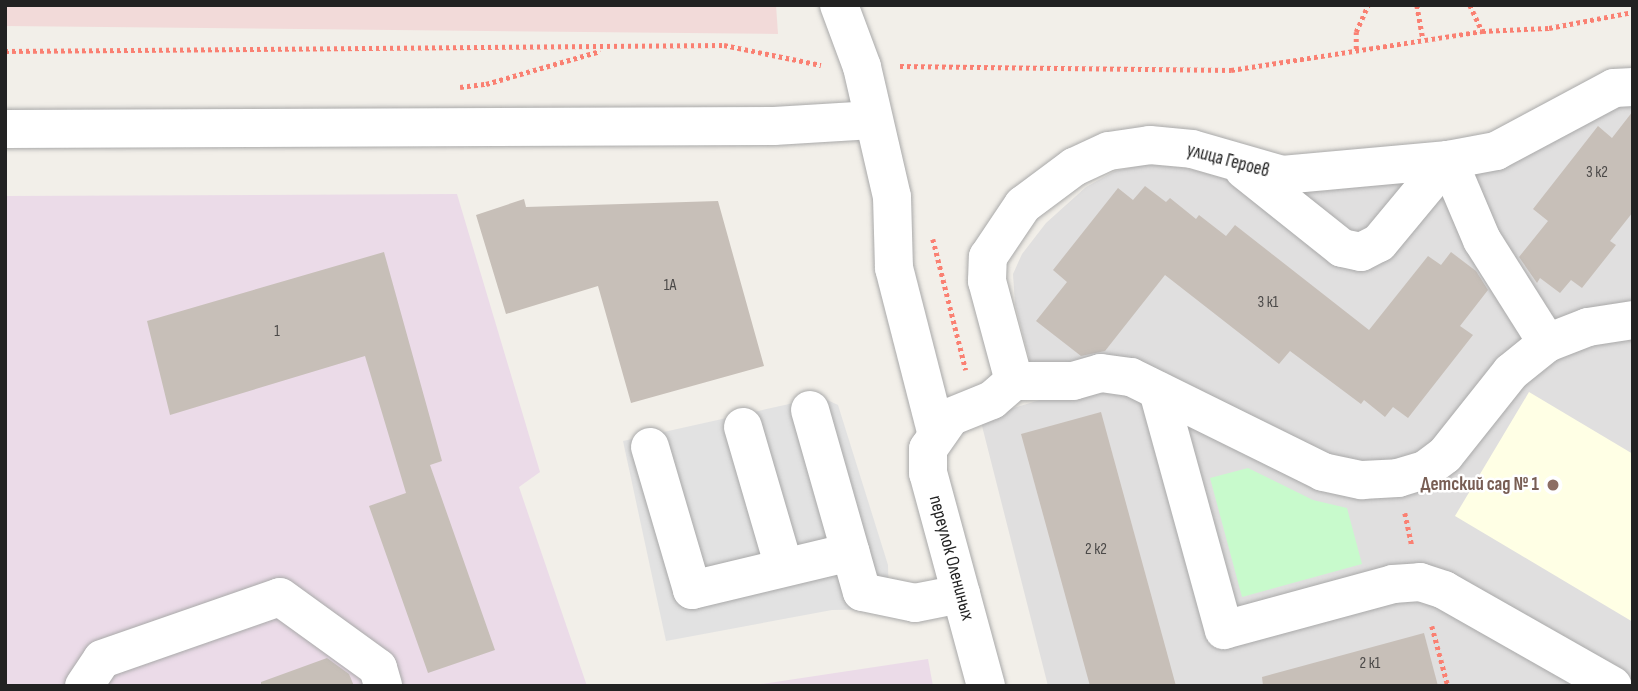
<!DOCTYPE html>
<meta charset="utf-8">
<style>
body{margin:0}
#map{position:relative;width:1638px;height:691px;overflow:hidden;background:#f2efe9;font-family:"Sofia Sans Condensed",sans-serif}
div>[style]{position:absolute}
.residential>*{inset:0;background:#e0dfdf}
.commercial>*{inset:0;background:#f2dad9}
.industrial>*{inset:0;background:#ebdbe8}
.education>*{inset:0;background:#ffffe5}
.park>*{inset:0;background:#c8facc}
.parking>*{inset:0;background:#e2e2e2}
.building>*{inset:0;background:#c7bfb8}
.path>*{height:4.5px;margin-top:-2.25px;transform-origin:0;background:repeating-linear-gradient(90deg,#fa8072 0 3.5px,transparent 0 7px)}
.roads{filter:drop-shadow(0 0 2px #a9a9a9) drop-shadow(0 0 2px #a9a9a9)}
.minor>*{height:38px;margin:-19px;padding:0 19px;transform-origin:19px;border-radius:19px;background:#fff}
.dots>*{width:19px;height:19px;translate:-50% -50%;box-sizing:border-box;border:4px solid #fff;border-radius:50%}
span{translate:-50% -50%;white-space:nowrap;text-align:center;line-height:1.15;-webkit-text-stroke:5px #fff;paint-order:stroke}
.number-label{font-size:16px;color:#4b4948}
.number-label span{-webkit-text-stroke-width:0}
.street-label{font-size:19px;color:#222}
.education-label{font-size:19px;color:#785e54;font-weight:700}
.right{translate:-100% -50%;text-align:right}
.frame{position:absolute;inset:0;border:7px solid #222;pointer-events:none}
</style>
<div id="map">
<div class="residential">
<i style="clip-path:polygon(1633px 101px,1633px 686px,1048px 686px,980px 418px,1040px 400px,1015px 304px,1013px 274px,1022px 254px,1046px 223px,1086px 187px,1115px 171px,1148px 164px,1186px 168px,1277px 192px,1326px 191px,1513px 156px,1559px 129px)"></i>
</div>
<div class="commercial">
<i style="clip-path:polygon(5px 5px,776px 5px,778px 34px,5px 26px)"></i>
</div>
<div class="industrial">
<i style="clip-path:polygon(457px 194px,540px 472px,519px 487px,587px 686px,5px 686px,5px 196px)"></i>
<i style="clip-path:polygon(928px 659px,933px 686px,748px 686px)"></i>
</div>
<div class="education">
<i style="clip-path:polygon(1529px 392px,1633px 454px,1633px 622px,1455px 516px)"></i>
</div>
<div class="park">
<i style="clip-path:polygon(1248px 468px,1313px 500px,1347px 508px,1362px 564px,1242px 597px,1210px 478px)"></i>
</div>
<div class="parking">
<i style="clip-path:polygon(821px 397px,838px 405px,888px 565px,889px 609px,832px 610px,666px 641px,623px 441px)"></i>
</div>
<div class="building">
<i style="clip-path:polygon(1633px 111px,1633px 212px,1610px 241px,1616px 245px,1582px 288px,1571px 280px,1560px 293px,1540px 278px,1537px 283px,1519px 257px,1548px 221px,1533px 209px,1598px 126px,1612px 138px)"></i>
<i style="clip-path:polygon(1145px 186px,1166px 202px,1170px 198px,1196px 219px,1199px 215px,1226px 236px,1235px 225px,1369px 330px,1428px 256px,1441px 265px,1451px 252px,1476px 271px,1488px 290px,1460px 326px,1473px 335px,1408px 418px,1393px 407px,1385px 417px,1364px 400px,1361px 404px,1290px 351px,1279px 364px,1165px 275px,1105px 351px,1081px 356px,1036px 321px,1067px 282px,1053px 270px,1118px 188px,1133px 200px)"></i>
<i style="clip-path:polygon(524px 199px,526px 207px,718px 201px,764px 366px,631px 403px,598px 286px,506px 314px,476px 215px)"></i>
<i style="clip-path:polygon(384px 252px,442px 461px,430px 465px,495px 650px,428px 673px,369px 506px,406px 493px,365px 356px,170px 415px,147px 321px)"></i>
<i style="clip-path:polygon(1101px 412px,1164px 642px,1176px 686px,1090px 686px,1021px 434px)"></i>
<i style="clip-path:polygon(1424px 633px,1438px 686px,1263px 686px,1262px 677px)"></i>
<i style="clip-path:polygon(327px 658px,349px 674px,354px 686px,261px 686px,261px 682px)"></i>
</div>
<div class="path">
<i style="left:1417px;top:5px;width:35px;rotate:80deg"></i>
<i style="left:1470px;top:5px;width:29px;rotate:65deg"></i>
<i style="left:1356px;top:49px;width:17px;rotate:-90deg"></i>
<i style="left:1356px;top:32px;width:30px;rotate:-66deg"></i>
<i style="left:5px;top:51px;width:719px;rotate:-0.48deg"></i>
<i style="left:724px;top:45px;width:99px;rotate:11.7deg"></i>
<i style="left:900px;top:66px;width:331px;rotate:0.7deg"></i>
<i style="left:1231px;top:70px;width:254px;rotate:-8.8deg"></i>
<i style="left:1482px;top:31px;width:67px;rotate:-2.6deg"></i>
<i style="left:1549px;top:28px;width:86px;rotate:-10.8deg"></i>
<i style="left:460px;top:87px;width:26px;rotate:-7deg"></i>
<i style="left:486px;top:84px;width:119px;rotate:-16.1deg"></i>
<i style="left:933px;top:239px;width:135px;rotate:75.9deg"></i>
<i style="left:1405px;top:513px;width:34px;rotate:78deg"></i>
<i style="left:1432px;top:626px;width:62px;rotate:75.1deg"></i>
</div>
<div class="roads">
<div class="minor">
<i style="left:839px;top:5px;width:66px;rotate:69.6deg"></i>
<i style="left:862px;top:67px;width:133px;rotate:77deg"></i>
<i style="left:892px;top:197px;width:71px;rotate:88.4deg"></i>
<i style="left:894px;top:268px;width:168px;rotate:75.6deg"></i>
<i style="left:5px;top:129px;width:769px;rotate:-0.22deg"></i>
<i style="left:774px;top:126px;width:99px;rotate:-3.5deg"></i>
<i style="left:1244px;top:170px;width:125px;rotate:38.5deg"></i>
<i style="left:1342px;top:248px;width:19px;rotate:12deg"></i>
<i style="left:1361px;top:252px;width:20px;rotate:-27deg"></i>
<i style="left:1379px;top:243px;width:108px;rotate:-50.3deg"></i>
<i style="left:1448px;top:160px;width:87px;rotate:67deg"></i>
<i style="left:1482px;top:240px;width:122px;rotate:57.7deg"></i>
<i style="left:1014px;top:381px;width:59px"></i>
<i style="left:1073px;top:381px;width:29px;rotate:-16deg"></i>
<i style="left:1101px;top:373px;width:30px;rotate:8deg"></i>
<i style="left:1131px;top:377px;width:214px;rotate:26.3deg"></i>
<i style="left:1323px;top:472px;width:40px;rotate:12deg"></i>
<i style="left:1362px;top:480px;width:36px;rotate:-3deg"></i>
<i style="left:1398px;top:478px;width:28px;rotate:-17deg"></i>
<i style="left:1425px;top:470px;width:25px;rotate:-37deg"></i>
<i style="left:1445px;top:455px;width:106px;rotate:-51.5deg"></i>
<i style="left:1511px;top:372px;width:46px;rotate:-38.9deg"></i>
<i style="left:1547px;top:343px;width:44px;rotate:-21.3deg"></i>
<i style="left:1588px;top:327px;width:46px;rotate:-8.8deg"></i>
<i style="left:1158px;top:391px;width:248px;rotate:74.6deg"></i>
<i style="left:1224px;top:630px;width:175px;rotate:-15.2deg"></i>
<i style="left:1393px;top:584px;width:27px;rotate:-4deg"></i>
<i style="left:1420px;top:582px;width:25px;rotate:18deg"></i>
<i style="left:1444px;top:590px;width:194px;rotate:29.6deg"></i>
<i style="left:810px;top:410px;width:189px;rotate:74.1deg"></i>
<i style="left:862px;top:592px;width:54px;rotate:11.7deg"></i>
<i style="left:915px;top:603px;width:47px;rotate:-11.1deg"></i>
<i style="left:743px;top:427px;width:146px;rotate:73.7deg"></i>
<i style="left:650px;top:447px;width:149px;rotate:73.6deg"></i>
<i style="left:692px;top:590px;width:163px;rotate:-13.5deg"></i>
<i style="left:84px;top:686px;width:32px;rotate:-56deg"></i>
<i style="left:102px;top:659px;width:188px;rotate:-19.2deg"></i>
<i style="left:280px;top:597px;width:121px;rotate:35.9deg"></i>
<i style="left:378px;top:668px;width:19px;rotate:74deg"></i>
<i style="left:986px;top:686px;width:221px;rotate:-105.2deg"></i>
<i style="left:928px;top:473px;width:24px;rotate:-90deg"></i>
<i style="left:928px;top:449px;width:39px;rotate:-55deg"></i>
<i style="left:950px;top:417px;width:45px;rotate:-22deg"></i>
<i style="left:992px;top:400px;width:29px;rotate:-41deg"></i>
<i style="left:1014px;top:381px;width:104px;rotate:-105.1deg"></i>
<i style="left:987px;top:281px;width:24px;rotate:-88deg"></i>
<i style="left:988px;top:257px;width:63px;rotate:-56.1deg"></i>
<i style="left:1023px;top:205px;width:64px;rotate:-36.7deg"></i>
<i style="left:1074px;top:167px;width:38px;rotate:-25deg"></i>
<i style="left:1109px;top:151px;width:41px;rotate:-8.3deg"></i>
<i style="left:1150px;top:145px;width:42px;rotate:5.4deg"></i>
<i style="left:1192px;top:149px;width:94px;rotate:16.1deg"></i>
<i style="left:1282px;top:175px;width:167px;rotate:-5.2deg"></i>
<i style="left:1448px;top:160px;width:49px;rotate:-10.6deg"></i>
<i style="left:1496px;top:151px;width:134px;rotate:-28.1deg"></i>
<i style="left:1614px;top:88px;width:19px;rotate:-3deg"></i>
</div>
</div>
<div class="dots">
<i style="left:1553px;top:485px;background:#8d6e63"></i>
</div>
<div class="number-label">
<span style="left:1597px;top:173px">3 к2</span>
<span style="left:670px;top:286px">1А</span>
<span style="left:1268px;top:303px">3 к1</span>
<span style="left:277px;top:332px">1</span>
<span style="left:1096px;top:550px">2 к2</span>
<span style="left:1370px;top:664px">2 к1</span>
</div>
<div class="street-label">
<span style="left:1228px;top:161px;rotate:15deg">улица Героев</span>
<span style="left:951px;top:558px;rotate:75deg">переулок Олениных</span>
</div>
<div class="education-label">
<span class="right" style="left:1539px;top:485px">Детский сад № 1</span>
</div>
<div class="frame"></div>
</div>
